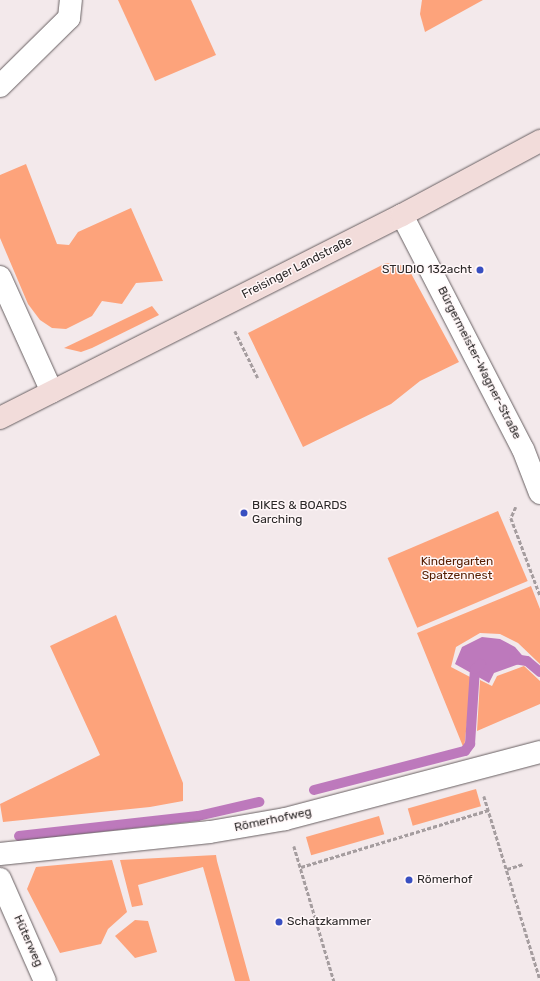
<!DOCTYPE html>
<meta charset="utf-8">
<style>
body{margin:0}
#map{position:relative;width:540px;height:981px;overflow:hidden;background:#f3e9eb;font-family:Rubik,sans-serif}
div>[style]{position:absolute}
.green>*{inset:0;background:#fda37b;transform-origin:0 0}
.water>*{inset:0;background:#bd79bc}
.stream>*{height:10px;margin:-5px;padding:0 5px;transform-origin:5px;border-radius:5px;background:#bd79bc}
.path>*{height:2.5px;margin-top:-1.25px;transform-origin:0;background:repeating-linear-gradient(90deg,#a59d9f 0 4px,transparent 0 6px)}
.roads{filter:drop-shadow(0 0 1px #686062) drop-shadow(0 0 1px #686062)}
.street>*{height:22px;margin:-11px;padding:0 11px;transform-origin:11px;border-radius:11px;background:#fff}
.secondary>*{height:22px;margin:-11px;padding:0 11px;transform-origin:11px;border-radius:11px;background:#f2dcda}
.dots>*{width:11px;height:11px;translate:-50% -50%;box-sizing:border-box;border:2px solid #fff7f8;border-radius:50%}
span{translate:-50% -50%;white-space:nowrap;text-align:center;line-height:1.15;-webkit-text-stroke:3px #fff7f8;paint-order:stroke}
.street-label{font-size:12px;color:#2b2828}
.poi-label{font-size:12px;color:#2b2828}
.right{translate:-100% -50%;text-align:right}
.left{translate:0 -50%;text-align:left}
.park-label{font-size:12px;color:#551d00}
</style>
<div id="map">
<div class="green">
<i style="clip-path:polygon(118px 0,191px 0,216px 55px,155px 81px)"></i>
<i style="clip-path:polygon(422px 0,483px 0,425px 32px,420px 14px)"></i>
<i style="clip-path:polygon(26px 164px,57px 244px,69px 245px,78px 232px,131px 208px,163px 281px,136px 283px,122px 304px,102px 301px,92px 316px,66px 329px,52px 328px,40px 320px,28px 304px,0 238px,0 175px)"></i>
<i style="clip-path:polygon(386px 263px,407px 266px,459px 362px,420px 381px,391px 404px,303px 447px,248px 333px)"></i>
<i style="clip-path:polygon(152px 306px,159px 315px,92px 348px,81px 352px,64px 348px)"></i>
<i style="left:498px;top:511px;width:76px;height:120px;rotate:67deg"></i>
<i style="clip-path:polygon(531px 586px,540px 609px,540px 664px,518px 643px,500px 634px,480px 633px,456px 647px,451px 667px,472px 678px,464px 749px,417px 633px)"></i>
<i style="clip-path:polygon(116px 615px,183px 783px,183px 801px,150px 807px,3px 822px,0 804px,100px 755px,50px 646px)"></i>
<i style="clip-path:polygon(524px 666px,540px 681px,540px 704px,477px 731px,480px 680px,492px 686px,497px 676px)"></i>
<i style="left:476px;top:789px;width:18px;height:71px;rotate:74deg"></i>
<i style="left:379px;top:816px;width:19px;height:76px;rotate:74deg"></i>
<i style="clip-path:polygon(216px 855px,217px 861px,250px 981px,235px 981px,203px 867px,138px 885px,143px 905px,132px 907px,120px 860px)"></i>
<i style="clip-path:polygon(112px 860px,127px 912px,108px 929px,101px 944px,60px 953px,27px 889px,36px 867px)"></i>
<i style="clip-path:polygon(135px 920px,148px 921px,157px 952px,135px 958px,115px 936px)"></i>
</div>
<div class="water">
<i style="clip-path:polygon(482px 637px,500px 639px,515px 647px,527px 661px,494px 673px,489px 683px,455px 664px,462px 647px)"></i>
</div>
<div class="stream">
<i style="left:514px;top:659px;width:13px;rotate:9deg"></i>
<i style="left:527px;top:661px;width:17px;rotate:40deg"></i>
<i style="left:314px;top:790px;width:156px;rotate:-14.5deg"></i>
<i style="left:465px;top:751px;width:9px;rotate:-54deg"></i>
<i style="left:470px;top:744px;width:75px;rotate:-86.2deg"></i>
<i style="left:475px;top:669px;width:8px;rotate:-40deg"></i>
<i style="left:19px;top:836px;width:180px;rotate:-6.4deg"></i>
<i style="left:198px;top:816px;width:63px;rotate:-12.9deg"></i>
</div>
<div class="path">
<i style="left:235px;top:331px;width:52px;rotate:63.9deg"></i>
<i style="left:516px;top:507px;width:12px;rotate:114deg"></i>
<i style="left:511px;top:518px;width:82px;rotate:69.4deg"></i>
<i style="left:484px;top:796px;width:191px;rotate:73deg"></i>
<i style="left:294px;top:846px;width:141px;rotate:73.5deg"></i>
<i style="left:301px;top:867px;width:196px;rotate:-16.9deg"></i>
<i style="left:507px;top:869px;width:17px;rotate:-17deg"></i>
</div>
<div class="roads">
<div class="street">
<i style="left:0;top:86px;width:97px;rotate:-44.6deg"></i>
<i style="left:69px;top:18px;width:18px;rotate:-84deg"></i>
<i style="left:402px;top:215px;width:263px;rotate:62.7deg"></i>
<i style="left:523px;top:449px;width:47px;rotate:68.9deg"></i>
<i style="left:0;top:277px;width:126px;rotate:65.7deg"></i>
<i style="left:0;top:854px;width:211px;rotate:-6deg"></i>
<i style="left:210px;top:832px;width:76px;rotate:-9.8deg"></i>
<i style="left:285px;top:819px;width:264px;rotate:-14.7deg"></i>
<i style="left:0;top:879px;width:111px;rotate:66.2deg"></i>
</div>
<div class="secondary">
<i style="left:0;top:418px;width:450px;rotate:-26.8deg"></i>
<i style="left:402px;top:215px;width:157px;rotate:-28.2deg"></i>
</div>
</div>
<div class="dots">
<i style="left:480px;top:270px;background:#384fc1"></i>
<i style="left:244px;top:513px;background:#384fc1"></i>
<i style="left:409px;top:880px;background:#384fc1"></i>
<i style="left:279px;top:922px;background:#384fc1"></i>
</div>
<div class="street-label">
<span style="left:297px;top:268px;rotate:-27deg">Freisinger Landstraße</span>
<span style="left:479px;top:363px;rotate:63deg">Bürgermeister-Wagner-Straße</span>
<span style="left:273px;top:820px;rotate:-12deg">Römerhofweg</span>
<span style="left:28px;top:941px;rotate:66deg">Hüterweg</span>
</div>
<div class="poi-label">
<span class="right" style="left:472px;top:270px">STUDIO 132acht</span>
<span class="left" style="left:252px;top:513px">BIKES &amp; BOARDS<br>Garching</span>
<span class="left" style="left:417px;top:880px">Römerhof</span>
<span class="left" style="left:287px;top:922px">Schatzkammer</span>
</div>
<div class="park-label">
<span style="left:457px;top:569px">Kindergarten<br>Spatzennest</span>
</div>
</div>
